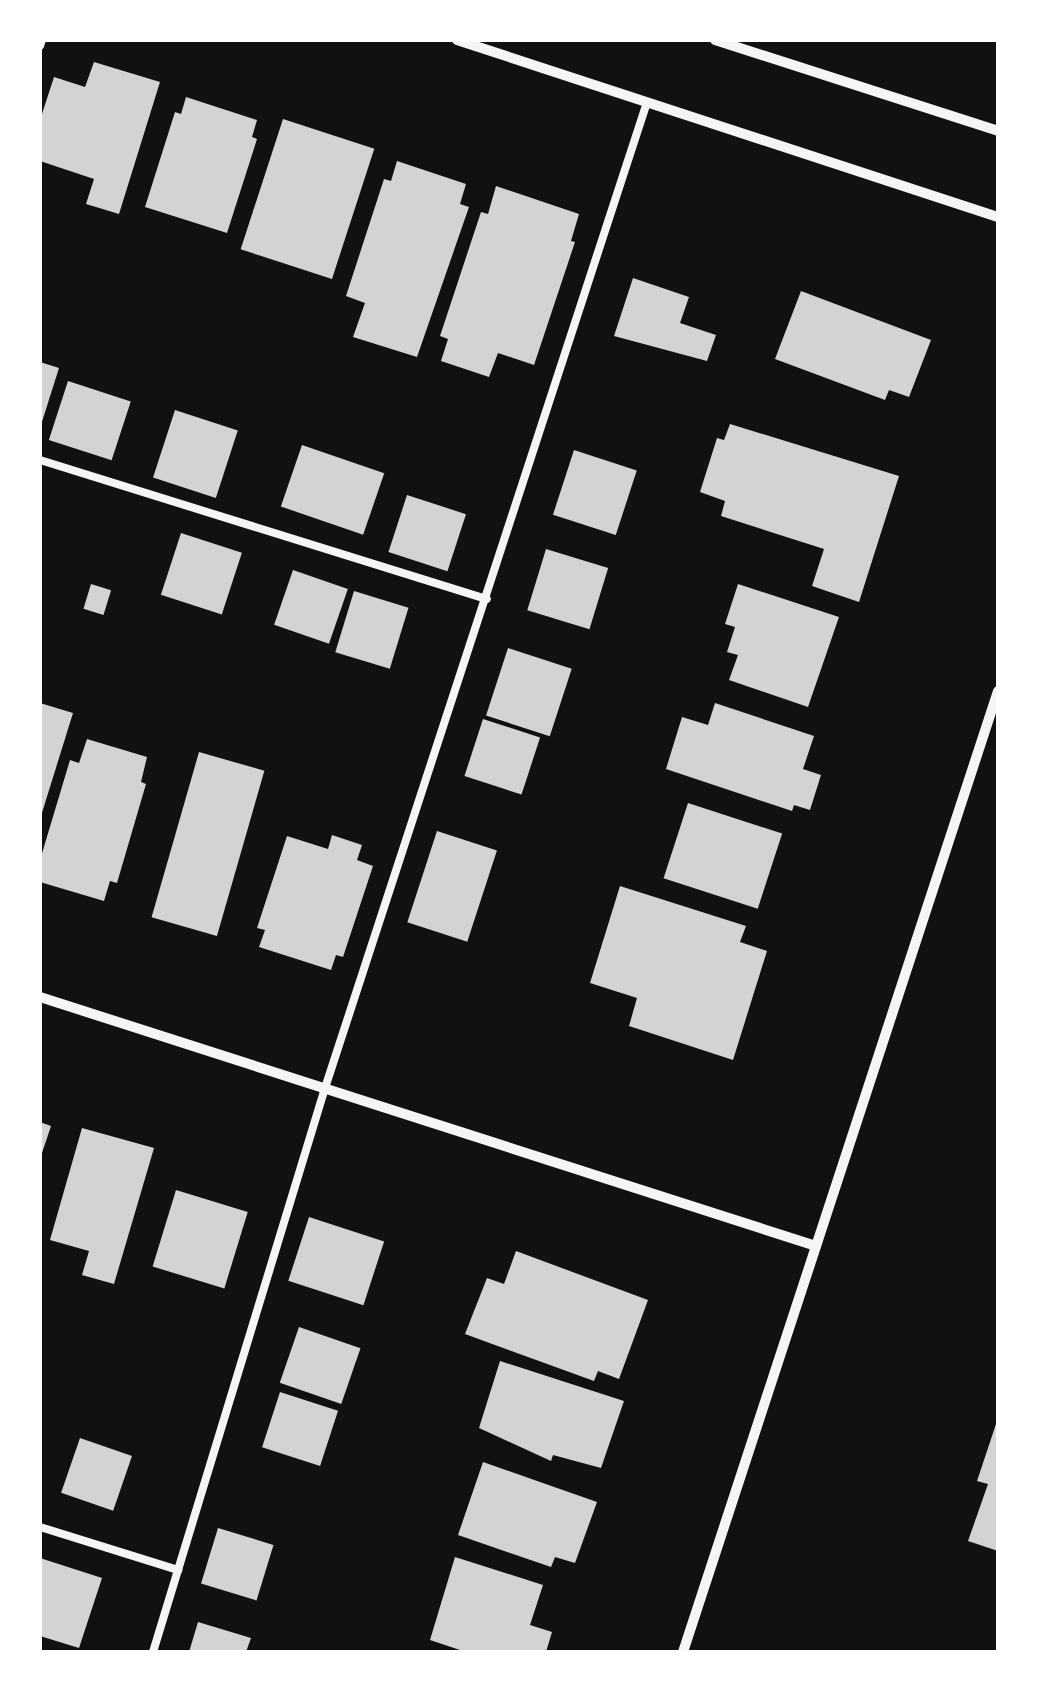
<!DOCTYPE html>
<style>
body{margin:0}
#map{position:relative;width:1038px;height:1692px;overflow:hidden;background:#111;font-family:"Times New Roman",serif}
div>[style]{position:absolute}
.building>*{inset:0;background:#d3d3d3;transform-origin:0 0}
.service>*{height:8px;margin:-4px;padding:0 4px;transform-origin:4px;border-radius:4px;background:#f5f5f5}
.minor>*{height:10px;margin:-5px;padding:0 5px;transform-origin:5px;border-radius:5px;background:#f5f5f5}
span{translate:-50% -50%;white-space:nowrap;text-align:center;line-height:1.15;-webkit-text-stroke:8px #fff;paint-order:stroke}
.frame{position:absolute;inset:0;border:42px solid #fff;pointer-events:none}
</style>
<div id="map">
<div class="building">
<i style="clip-path:polygon(94px 62px,160px 82px,119px 214px,86px 204px,94px 179px,40px 161px,40px 120px,54px 77px,85px 87px)"></i>
<i style="clip-path:polygon(186px 97px,257px 120px,252px 137px,257px 139px,227px 233px,145px 207px,175px 112px,181px 114px)"></i>
<i style="left:283px;top:119px;width:96px;height:137px;rotate:18deg"></i>
<i style="clip-path:polygon(397px 161px,466px 184px,460px 204px,469px 207px,417px 357px,353px 337px,365px 303px,346px 296px,384px 179px,391px 181px)"></i>
<i style="clip-path:polygon(496px 186px,579px 214px,571px 241px,575px 242px,534px 365px,498px 353px,489px 377px,441px 361px,448px 339px,440px 336px,481px 212px,488px 214px)"></i>
<i style="clip-path:polygon(633px 278px,689px 297px,680px 323px,716px 335px,707px 361px,614px 336px)"></i>
<i style="clip-path:polygon(801px 291px,931px 340px,909px 397px,889px 390px,885px 400px,775px 359px)"></i>
<i style="clip-path:polygon(40px 362px,59px 368px,41px 425px,40px 425px)"></i>
<i style="left:68px;top:381px;width:66px;height:62px;rotate:18deg"></i>
<i style="left:175px;top:410px;width:66px;height:71px;rotate:18deg"></i>
<i style="clip-path:polygon(730px 424px,899px 476px,859px 602px,812px 586px,824px 549px,721px 516px,725px 501px,700px 492px,717px 438px,724px 440px)"></i>
<i style="left:302px;top:445px;width:87px;height:65px;rotate:19deg"></i>
<i style="left:574px;top:450px;width:66px;height:68px;rotate:18deg"></i>
<i style="left:407px;top:495px;width:62px;height:60px;rotate:18deg"></i>
<i style="left:181px;top:533px;width:64px;height:65px;rotate:18deg"></i>
<i style="left:546px;top:549px;width:65px;height:64px;rotate:17deg"></i>
<i style="left:293px;top:570px;width:58px;height:58px;rotate:19deg"></i>
<i style="left:91px;top:584px;width:21px;height:26px;rotate:17deg"></i>
<i style="clip-path:polygon(738px 584px,839px 617px,808px 707px,729px 680px,738px 655px,727px 652px,735px 627px,725px 624px)"></i>
<i style="left:354px;top:591px;width:57px;height:64px;rotate:17deg"></i>
<i style="left:508px;top:648px;width:67px;height:71px;rotate:18deg"></i>
<i style="clip-path:polygon(40px 703px,73px 713px,41px 816px,40px 816px)"></i>
<i style="clip-path:polygon(715px 703px,814px 736px,803px 769px,821px 775px,810px 810px,794px 805px,792px 811px,666px 769px,682px 717px,708px 725px)"></i>
<i style="left:483px;top:719px;width:60px;height:60px;rotate:18deg"></i>
<i style="clip-path:polygon(87px 739px,147px 757px,141px 782px,146px 784px,117px 883px,110px 881px,104px 901px,40px 882px,40px 860px,70px 760px,79px 763px)"></i>
<i style="left:199px;top:752px;width:68px;height:172px;rotate:16deg"></i>
<i style="left:688px;top:803px;width:99px;height:79px;rotate:18deg"></i>
<i style="left:437px;top:831px;width:63px;height:96px;rotate:18deg"></i>
<i style="clip-path:polygon(332px 835px,362px 845px,357px 860px,373px 866px,343px 957px,336px 955px,331px 970px,259px 947px,265px 930px,257px 928px,287px 836px,328px 849px)"></i>
<i style="clip-path:polygon(620px 886px,746px 926px,740px 942px,767px 951px,733px 1060px,629px 1026px,637px 998px,590px 983px)"></i>
<i style="clip-path:polygon(40px 1122px,51px 1126px,41px 1156px,40px 1156px)"></i>
<i style="clip-path:polygon(82px 1128px,154px 1148px,114px 1284px,82px 1275px,89px 1251px,50px 1240px)"></i>
<i style="left:176px;top:1190px;width:75px;height:80px;rotate:17deg"></i>
<i style="left:309px;top:1217px;width:79px;height:67px;rotate:18deg"></i>
<i style="clip-path:polygon(516px 1251px,648px 1300px,619px 1379px,598px 1371px,594px 1381px,465px 1334px,487px 1278px,504px 1284px)"></i>
<i style="left:299px;top:1327px;width:65px;height:59px;rotate:19deg"></i>
<i style="clip-path:polygon(500px 1361px,624px 1401px,601px 1468px,553px 1455px,551px 1461px,479px 1428px)"></i>
<i style="left:280px;top:1392px;width:61px;height:58px;rotate:18deg"></i>
<i style="clip-path:polygon(997px 1421px,998px 1421px,998px 1551px,968px 1541px,988px 1484px,977px 1481px)"></i>
<i style="left:80px;top:1438px;width:55px;height:58px;rotate:19deg"></i>
<i style="clip-path:polygon(483px 1462px,597px 1502px,575px 1563px,555px 1557px,551px 1567px,458px 1535px)"></i>
<i style="left:218px;top:1528px;width:58px;height:58px;rotate:17deg"></i>
<i style="clip-path:polygon(455px 1557px,543px 1585px,530px 1625px,552px 1632px,546px 1652px,466px 1652px,430px 1640px)"></i>
<i style="clip-path:polygon(40px 1558px,102px 1578px,79px 1648px,40px 1636px)"></i>
<i style="clip-path:polygon(198px 1622px,251px 1638px,246px 1652px,189px 1652px)"></i>
</div>
<div class="service">
<i style="left:40px;top:46px;width:6px;rotate:-72deg"></i>
<i style="left:40px;top:460px;width:468px;rotate:17.3deg"></i>
<i style="left:40px;top:1527px;width:145px;rotate:17.3deg"></i>
<i style="left:153px;top:1652px;width:590px;rotate:-73.04deg"></i>
<i style="left:325px;top:1088px;width:1037px;rotate:-71.91deg"></i>
</div>
<div class="minor">
<i style="left:457px;top:40px;width:569px;rotate:18.12deg"></i>
<i style="left:715px;top:40px;width:297px;rotate:17.8deg"></i>
<i style="left:40px;top:997px;width:815px;rotate:17.79deg"></i>
<i style="left:683px;top:1652px;width:1011px;rotate:-71.85deg"></i>
</div>
<div class="frame"></div>
</div>
